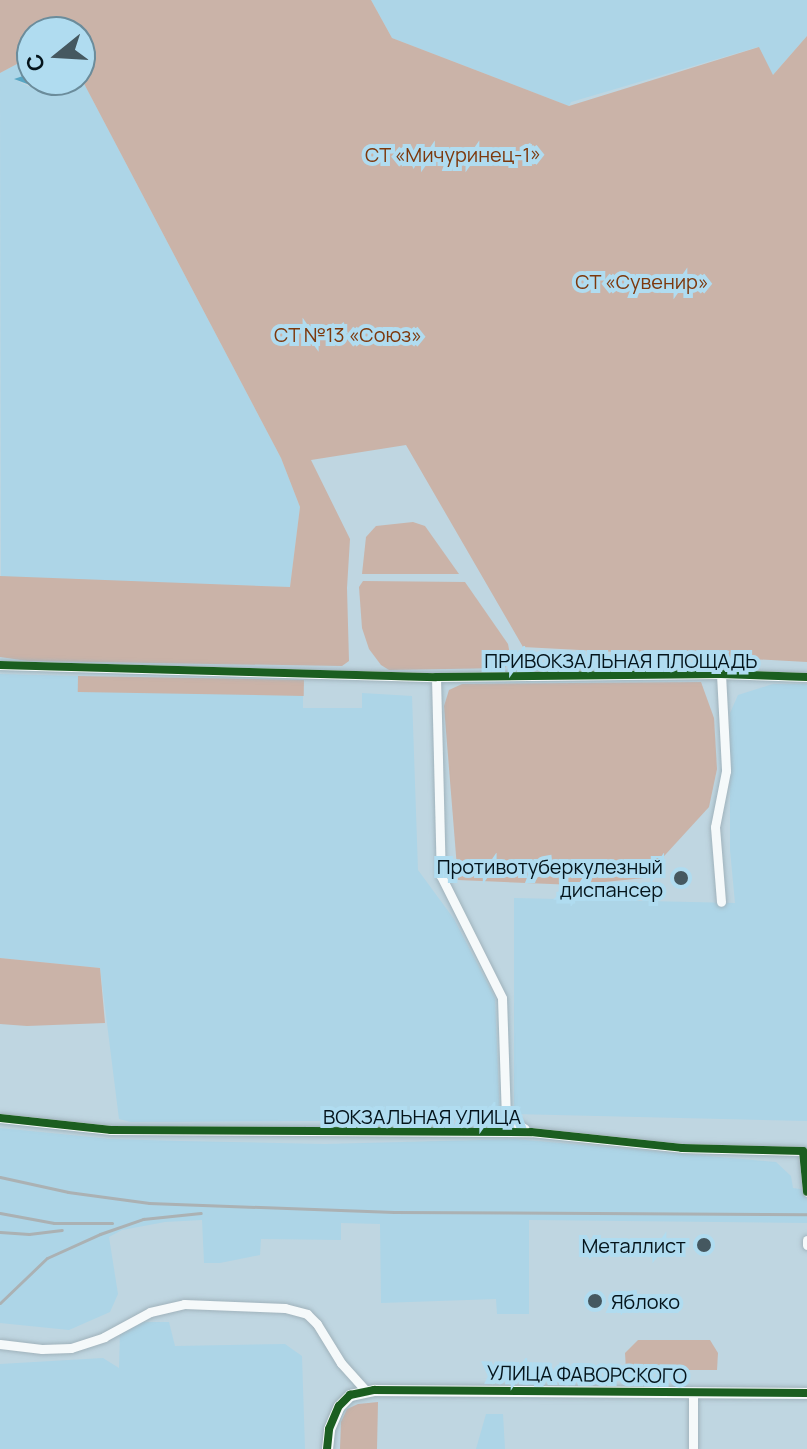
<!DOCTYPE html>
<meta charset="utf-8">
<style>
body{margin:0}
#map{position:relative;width:807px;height:1449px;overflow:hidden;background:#bfd6e1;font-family:Manrope,sans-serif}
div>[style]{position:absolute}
.built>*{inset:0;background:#add5e7}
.green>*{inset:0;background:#cab3a8;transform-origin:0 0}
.water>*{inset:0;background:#57a6c4}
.roads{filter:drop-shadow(0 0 2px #a0b2bb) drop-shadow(0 0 2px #a0b2bb)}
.minor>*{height:9px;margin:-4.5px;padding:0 4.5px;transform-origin:4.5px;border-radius:4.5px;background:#f5f9fa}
.tertiary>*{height:11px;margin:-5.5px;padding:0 5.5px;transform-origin:5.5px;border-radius:5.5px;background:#f5f9fa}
.rail>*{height:3px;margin:-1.5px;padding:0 1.5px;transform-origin:1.5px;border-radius:1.5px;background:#abb1b3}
.cycleway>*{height:8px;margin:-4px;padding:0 4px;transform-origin:4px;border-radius:4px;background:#1b5e20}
.dots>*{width:22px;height:22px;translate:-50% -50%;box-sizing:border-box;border:4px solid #b0dcf0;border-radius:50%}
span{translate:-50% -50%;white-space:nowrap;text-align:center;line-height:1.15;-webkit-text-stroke:8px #b0dcf0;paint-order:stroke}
.park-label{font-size:20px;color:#7d380c}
.street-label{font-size:20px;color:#04141b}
.poi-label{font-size:20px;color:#04141b}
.right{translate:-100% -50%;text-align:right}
.left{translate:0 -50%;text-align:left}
.north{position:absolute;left:16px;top:16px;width:80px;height:80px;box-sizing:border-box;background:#b0dcf0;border:2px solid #6b8c9b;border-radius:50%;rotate:252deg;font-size:22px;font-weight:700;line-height:32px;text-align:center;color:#04141b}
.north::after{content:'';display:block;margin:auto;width:28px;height:36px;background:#455860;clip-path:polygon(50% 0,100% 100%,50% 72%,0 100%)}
</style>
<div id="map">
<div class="built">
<i style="clip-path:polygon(371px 0,807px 0,807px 36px,772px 76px,758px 47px,571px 102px,569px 106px,392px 38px)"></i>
<i style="clip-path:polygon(32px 56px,32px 73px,15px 79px,23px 84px,44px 92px,64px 86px,62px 80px,80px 80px,80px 76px,281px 458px,300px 507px,290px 587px,1px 578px,0 73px)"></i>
<i style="clip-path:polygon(0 674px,78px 676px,79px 692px,303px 693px,303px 708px,362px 708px,362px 693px,412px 696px,418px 870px,454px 919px,495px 998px,500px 1120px,131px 1122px,119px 1119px,100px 968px,0 958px)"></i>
<i style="clip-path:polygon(773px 684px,807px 684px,807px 1121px,514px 1114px,514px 898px,735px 903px,730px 850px,730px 713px,738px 695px)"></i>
<i style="clip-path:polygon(0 1128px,111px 1139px,180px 1141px,325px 1144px,515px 1139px,776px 1162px,791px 1176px,793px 1188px,807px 1190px,807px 1223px,529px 1220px,529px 1314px,497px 1314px,496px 1299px,381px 1303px,380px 1224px,341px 1223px,341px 1240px,261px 1239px,260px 1255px,220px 1263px,204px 1263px,202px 1220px,165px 1222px,122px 1230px,109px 1237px,118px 1294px,110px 1312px,69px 1330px,0 1323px)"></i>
<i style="clip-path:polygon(142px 1322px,169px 1322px,175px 1346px,285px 1344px,302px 1356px,305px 1449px,0 1449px,0 1364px,103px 1358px,119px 1368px,120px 1332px)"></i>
<i style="clip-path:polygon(486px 1414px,503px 1414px,505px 1449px,476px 1449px)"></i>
</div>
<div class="green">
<i style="clip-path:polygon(0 0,371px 0,392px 38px,569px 106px,759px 47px,773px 75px,807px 36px,807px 662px,523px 647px,406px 445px,311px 460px,350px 539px,347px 588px,349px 661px,342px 666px,28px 661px,0 657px,0 576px,290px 587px,300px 507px,281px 458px,80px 76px,80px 32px,32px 32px,32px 56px,0 73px)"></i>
<i style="clip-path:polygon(413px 522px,425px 526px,459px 574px,362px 574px,366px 537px,376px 526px)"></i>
<i style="clip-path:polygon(363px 581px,465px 582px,508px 644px,511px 660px,505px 668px,389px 670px,381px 665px,369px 649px,362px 628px,359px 587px)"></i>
<i style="left:78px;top:676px;width:226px;height:16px;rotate:1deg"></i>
<i style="clip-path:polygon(701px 682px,714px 718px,717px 769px,709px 807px,644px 878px,575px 885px,458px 880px,444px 706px,449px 690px,462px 684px)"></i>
<i style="clip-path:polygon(0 958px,100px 968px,105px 1023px,27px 1026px,0 1024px)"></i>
<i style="clip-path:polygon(638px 1340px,710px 1340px,718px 1353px,717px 1370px,626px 1370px,625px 1353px)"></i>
<i style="clip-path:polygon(378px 1402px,377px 1449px,340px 1449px,341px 1422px,347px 1409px,358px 1404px)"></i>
</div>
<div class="water">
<i style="clip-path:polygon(32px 73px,32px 80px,62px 80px,62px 92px,54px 94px,14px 79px)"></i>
</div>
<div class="roads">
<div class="minor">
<i style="left:0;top:665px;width:436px;rotate:1.6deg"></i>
<i style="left:436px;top:677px;width:285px;rotate:-0.6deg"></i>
<i style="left:721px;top:674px;width:86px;rotate:2deg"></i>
<i style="left:721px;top:674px;width:97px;rotate:87deg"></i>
<i style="left:726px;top:771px;width:57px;rotate:101.1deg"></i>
<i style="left:715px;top:827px;width:75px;rotate:85.4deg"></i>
<i style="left:436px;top:677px;width:199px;rotate:88.6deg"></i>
<i style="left:441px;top:876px;width:136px;rotate:63.4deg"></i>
<i style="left:502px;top:998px;width:119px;rotate:88.1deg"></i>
<i style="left:506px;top:1117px;width:22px;rotate:32deg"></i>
<i style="left:0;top:1118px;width:112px;rotate:6.2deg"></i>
<i style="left:111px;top:1130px;width:420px;rotate:0.3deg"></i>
<i style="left:531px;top:1132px;width:152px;rotate:6deg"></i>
<i style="left:682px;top:1148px;width:121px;rotate:1.4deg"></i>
<i style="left:803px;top:1151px;width:41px;rotate:84.4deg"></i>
<i style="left:807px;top:1240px;width:5px;rotate:90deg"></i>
<i style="left:0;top:1344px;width:42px;rotate:6.8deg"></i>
<i style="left:42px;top:1349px;width:29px;rotate:-2deg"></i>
<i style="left:71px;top:1348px;width:35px;rotate:-18deg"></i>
<i style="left:104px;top:1337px;width:52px;rotate:-28.5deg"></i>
<i style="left:150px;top:1312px;width:35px;rotate:-13deg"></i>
<i style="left:184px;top:1304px;width:101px;rotate:2.3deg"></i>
<i style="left:285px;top:1308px;width:23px;rotate:15deg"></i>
<i style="left:307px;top:1314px;width:14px;rotate:45deg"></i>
<i style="left:317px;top:1324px;width:46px;rotate:58.4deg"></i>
<i style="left:341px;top:1363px;width:38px;rotate:48deg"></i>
<i style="left:693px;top:1392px;width:57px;rotate:90deg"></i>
</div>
<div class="tertiary">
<i style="left:327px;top:1449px;width:20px;rotate:-84deg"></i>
<i style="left:329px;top:1429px;width:25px;rotate:-67deg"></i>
<i style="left:339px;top:1406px;width:16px;rotate:-45deg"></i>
<i style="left:350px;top:1395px;width:25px;rotate:-12deg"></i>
<i style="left:374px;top:1390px;width:433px;rotate:0.4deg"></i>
</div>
</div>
<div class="rail">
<i style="left:0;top:1177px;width:70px;rotate:12.4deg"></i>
<i style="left:68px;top:1192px;width:82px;rotate:7.7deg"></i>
<i style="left:149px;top:1203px;width:245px;rotate:2.1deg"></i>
<i style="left:394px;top:1212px;width:413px;rotate:0.3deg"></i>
<i style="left:0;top:1213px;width:55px;rotate:10.5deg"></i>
<i style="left:54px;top:1223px;width:58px"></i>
<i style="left:0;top:1232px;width:29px;rotate:4deg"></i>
<i style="left:29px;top:1234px;width:33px;rotate:-7deg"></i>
<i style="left:0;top:1303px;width:65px;rotate:-43.8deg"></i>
<i style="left:47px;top:1258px;width:58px;rotate:-24.4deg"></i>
<i style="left:100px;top:1234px;width:46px;rotate:-19.2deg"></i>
<i style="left:143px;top:1219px;width:58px;rotate:-5.9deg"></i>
</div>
<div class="cycleway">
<i style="left:0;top:665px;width:436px;rotate:1.6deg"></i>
<i style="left:436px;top:677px;width:285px;rotate:-0.6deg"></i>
<i style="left:721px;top:674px;width:86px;rotate:2deg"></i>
<i style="left:0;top:1118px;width:112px;rotate:6.2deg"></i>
<i style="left:111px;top:1130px;width:420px;rotate:0.3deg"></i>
<i style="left:531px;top:1132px;width:152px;rotate:6deg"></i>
<i style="left:682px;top:1148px;width:121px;rotate:1.4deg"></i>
<i style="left:803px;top:1151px;width:41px;rotate:84.4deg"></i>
<i style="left:327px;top:1449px;width:20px;rotate:-84deg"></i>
<i style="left:329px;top:1429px;width:25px;rotate:-67deg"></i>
<i style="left:339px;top:1406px;width:16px;rotate:-45deg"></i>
<i style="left:350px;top:1395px;width:25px;rotate:-12deg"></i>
<i style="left:374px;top:1390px;width:433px;rotate:0.4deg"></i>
</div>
<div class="dots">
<i style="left:681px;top:878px;background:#455860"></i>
<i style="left:704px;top:1245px;background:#455860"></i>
<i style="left:595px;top:1301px;background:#455860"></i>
</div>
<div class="park-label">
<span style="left:453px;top:154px">СТ «Мичуринец-1»</span>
<span style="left:642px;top:281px">СТ «Сувенир»</span>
<span style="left:348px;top:334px">СТ №13 «Союз»</span>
</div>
<div class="street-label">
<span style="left:621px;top:660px">ПРИВОКЗАЛЬНАЯ ПЛОЩАДЬ</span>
<span style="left:422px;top:1116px">ВОКЗАЛЬНАЯ УЛИЦА</span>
<span style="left:587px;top:1374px;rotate:1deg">УЛИЦА ФАВОРСКОГО</span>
</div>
<div class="poi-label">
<span class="right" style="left:663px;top:878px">Противотуберкулезный<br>диспансер</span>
<span class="right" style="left:686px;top:1245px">Металлист</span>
<span class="left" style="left:611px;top:1301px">Яблоко</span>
</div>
<div class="north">С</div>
</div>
